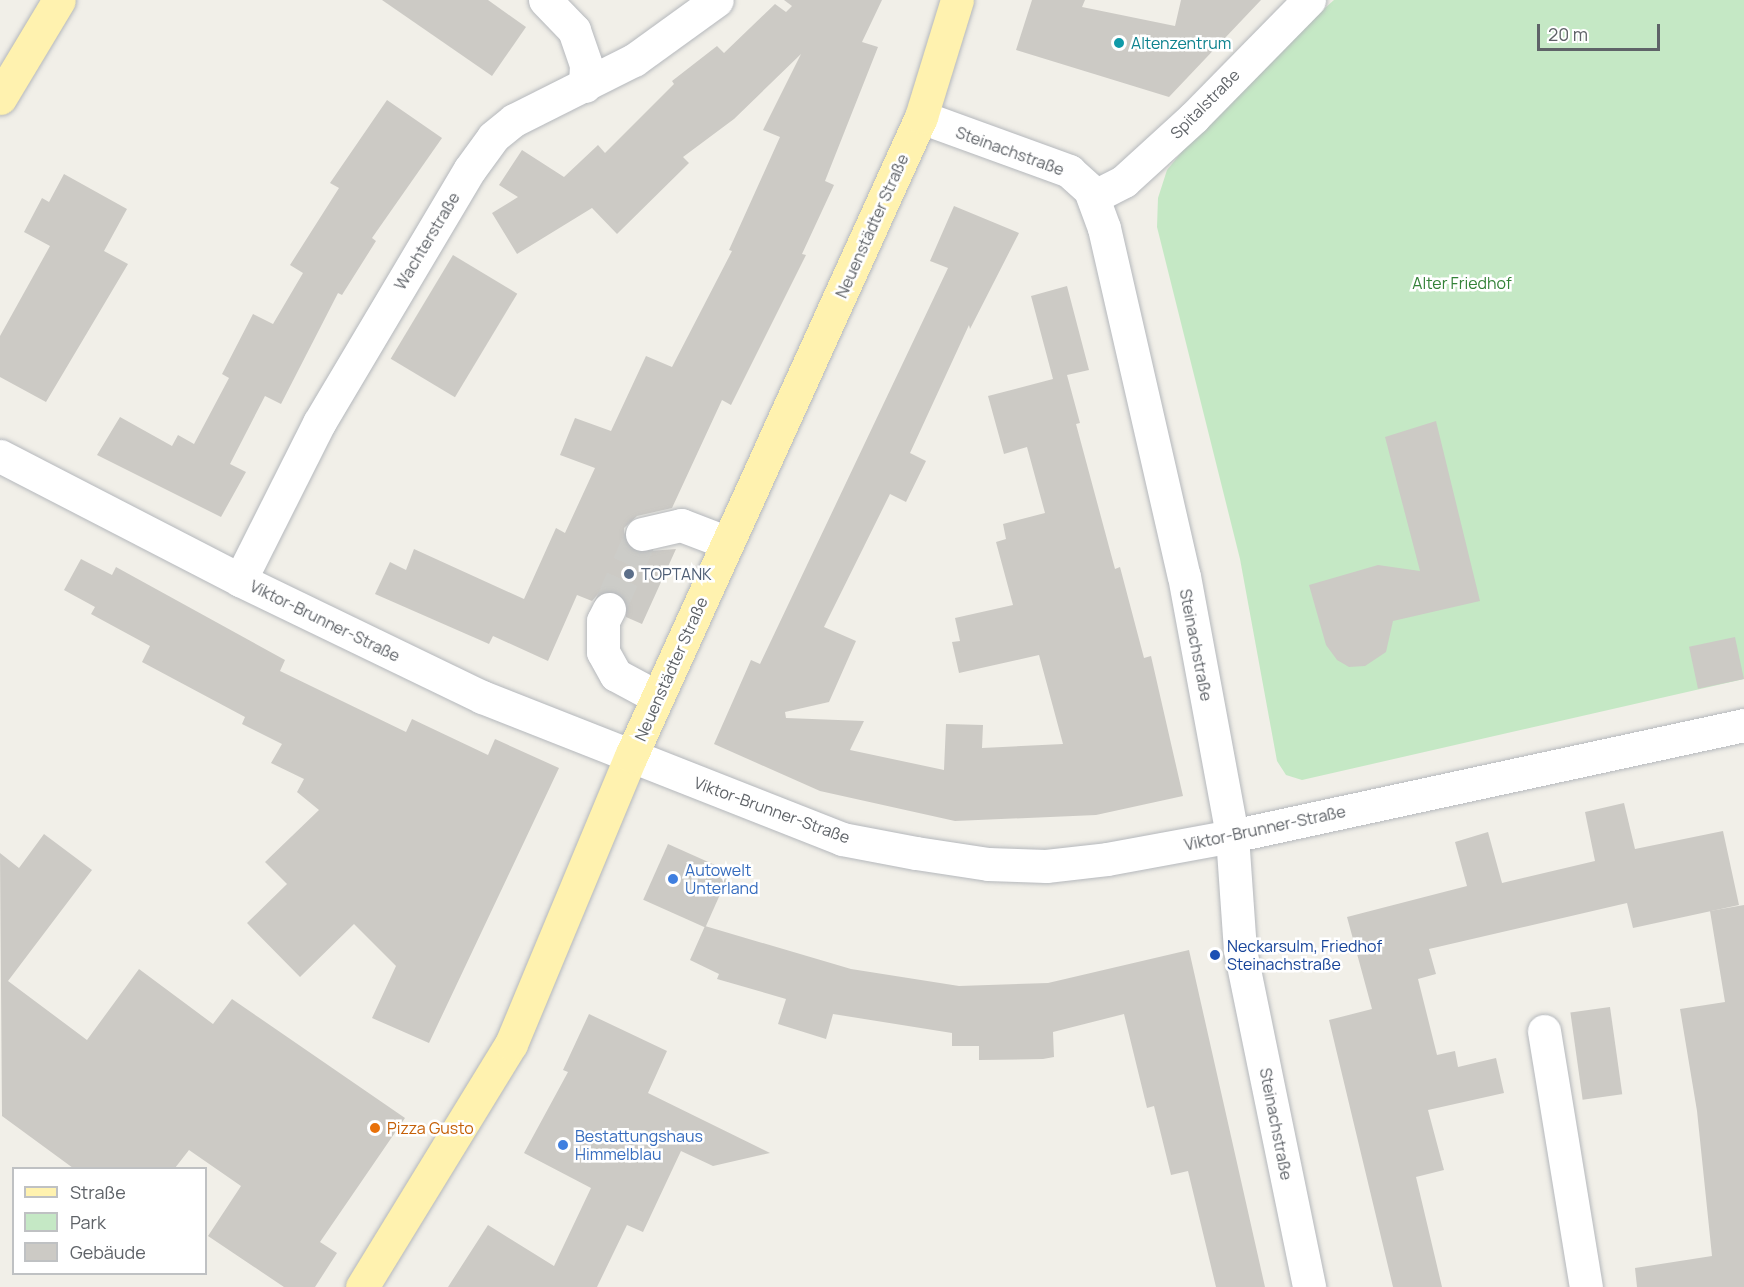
<!DOCTYPE html>
<meta charset="utf-8">
<style>
body{margin:0}
#map{position:relative;width:1744px;height:1287px;overflow:hidden;background:#f1efe8;font-family:Manrope,sans-serif}
div>[style]{position:absolute}
.green>*{inset:0;background:#c5e8c5}
.building>*{inset:0;background:#cccac5;transform-origin:0 0}
.minor-tunnel>*{height:33px;margin-top:-16.5px;transform-origin:0;background:repeating-linear-gradient(90deg,#ccccc8 0 33px,transparent 0 49px)}
.roads{filter:drop-shadow(0 0 2px #b5b8bc) drop-shadow(0 0 2px #b5b8bc)}
.minor>*{height:33px;margin:-16.5px;padding:0 16.5px;transform-origin:16.5px;border-radius:16.5px;background:#fff}
.major>*{height:33px;margin:-16.5px;padding:0 16.5px;transform-origin:16.5px;border-radius:16.5px;background:#fff2af}
.dots>*{width:16px;height:16px;translate:-50% -50%;box-sizing:border-box;border:3px solid #fff;border-radius:50%}
span{translate:-50% -50%;white-space:nowrap;text-align:center;line-height:1.15;-webkit-text-stroke:5px #fff;paint-order:stroke}
.culture-label{font-size:16px;color:#0d838f}
.left{translate:0 -50%;text-align:left}
.street-label{font-size:16px;color:#5f6368}
.park-label{font-size:16px;color:#348238}
.service-label{font-size:16px;color:#4e5e75}
.shop-label{font-size:16px;color:#366cbe}
.transit-label{font-size:16px;color:#164399}
.food-label{font-size:16px;color:#c56008}
.legend{position:absolute;left:12px;top:1167px;width:195px;height:108px;box-sizing:border-box;background:#fff;border:2px solid #bfc1c3;margin:0;padding:8px 10px;list-style:none;font-size:18px;color:#5f6368}
.legend li{display:flex;align-items:center;gap:12px;height:30px}
.legend b{width:30px;border:2px solid #bfc1c3}
.scale{position:absolute;left:1537px;top:24px;width:123px;height:27px;box-sizing:border-box;border:3px solid #5f6368;border-top:0;padding-left:8px;font-size:18px;line-height:21px;white-space:nowrap;color:#5f6368;-webkit-text-stroke:4px #fff;paint-order:stroke}
</style>
<div id="map">
<div class="green">
<i style="clip-path:polygon(1334px 0,1744px 0,1744px 679px,1302px 780px,1286px 775px,1277px 761px,1240px 559px,1157px 227px,1158px 198px,1167px 170px,1230px 93px)"></i>
</div>
<div class="building">
<i style="clip-path:polygon(382px 0,488px 0,526px 27px,492px 76px)"></i>
<i style="clip-path:polygon(784px 0,882px 0,862px 42px,878px 47px,825px 181px,834px 185px,802px 254px,806px 255px,731px 405px,722px 400px,672px 508px,637px 516px,624px 528px,624px 539px,636px 552px,676px 549px,642px 624px,626px 617px,625px 599px,617px 592px,599px 593px,592px 601px,577px 595px,548px 661px,493px 636px,489px 644px,375px 594px,390px 562px,406px 570px,414px 549px,524px 599px,556px 528px,565px 533px,595px 468px,560px 455px,575px 418px,611px 431px,646px 356px,672px 367px,732px 251px,729px 250px,780px 137px,763px 130px,801px 54px,734px 119px,683px 157px,689px 163px,617px 234px,592px 208px,517px 254px,492px 213px,518px 197px,499px 185px,522px 150px,564px 177px,598px 145px,605px 153px,674px 84px,672px 81px,717px 46px,724px 53px,775px 4px,786px 12px,792px 6px)"></i>
<i style="clip-path:polygon(1032px 0,1085px 0,1082px 7px,1175px 26px,1181px 0,1261px 0,1169px 97px,1016px 50px)"></i>
<i style="clip-path:polygon(387px 100px,442px 138px,372px 238px,376px 241px,342px 295px,338px 293px,281px 404px,265px 396px,230px 464px,246px 472px,221px 517px,97px 455px,120px 417px,172px 446px,178px 435px,194px 444px,229px 378px,222px 374px,253px 314px,273px 324px,303px 273px,290px 265px,339px 188px,330px 183px)"></i>
<i style="clip-path:polygon(64px 174px,127px 209px,104px 251px,128px 264px,46px 402px,0 377px,0 336px,50px 246px,24px 232px,42px 198px,49px 202px)"></i>
<i style="clip-path:polygon(954px 206px,1019px 233px,970px 329px,969px 325px,910px 453px,926px 461px,906px 502px,890px 494px,824px 627px,856px 641px,829px 702px,785px 712px,786px 718px,864px 721px,850px 750px,944px 770px,946px 724px,983px 725px,982px 748px,1063px 744px,1039px 655px,959px 673px,952px 642px,960px 641px,955px 618px,1013px 605px,996px 542px,1006px 539px,1003px 524px,1045px 513px,1027px 447px,1004px 454px,988px 396px,1053px 379px,1031px 296px,1067px 286px,1089px 370px,1067px 375px,1080px 423px,1076px 424px,1115px 569px,1120px 567px,1144px 658px,1151px 656px,1183px 796px,1096px 815px,955px 821px,820px 791px,714px 744px,751px 660px,760px 664px,948px 268px,930px 261px)"></i>
<i style="left:453px;top:255px;width:75px;height:121px;rotate:31deg"></i>
<i style="clip-path:polygon(1436px 421px,1480px 601px,1393px 621px,1386px 652px,1365px 666px,1349px 667px,1337px 660px,1326px 645px,1309px 585px,1378px 565px,1420px 571px,1385px 437px)"></i>
<i style="clip-path:polygon(81px 559px,112px 575px,116px 567px,285px 660px,280px 671px,406px 732px,412px 719px,488px 755px,495px 739px,559px 768px,429px 1043px,372px 1018px,396px 966px,354px 924px,300px 977px,247px 923px,287px 884px,265px 862px,319px 810px,297px 792px,304px 779px,271px 763px,282px 744px,242px 724px,245px 717px,142px 662px,150px 646px,91px 614px,95px 607px,64px 590px)"></i>
<i style="left:1735px;top:637px;width:43px;height:47px;rotate:78deg"></i>
<i style="clip-path:polygon(1624px 803px,1635px 849px,1723px 831px,1739px 905px,1633px 928px,1627px 903px,1429px 949px,1436px 974px,1418px 979px,1437px 1055px,1455px 1051px,1458px 1067px,1496px 1058px,1504px 1093px,1428px 1110px,1444px 1170px,1416px 1177px,1442px 1287px,1393px 1287px,1329px 1020px,1372px 1009px,1347px 917px,1467px 886px,1455px 842px,1488px 832px,1502px 883px,1595px 861px,1585px 812px)"></i>
<i style="clip-path:polygon(44px 834px,92px 870px,8px 981px,87px 1040px,139px 969px,213px 1024px,232px 999px,405px 1118px,320px 1242px,337px 1253px,315px 1287px,284px 1287px,208px 1236px,241px 1186px,189px 1150px,175px 1168px,73px 1168px,2px 1116px,0 853px,19px 868px)"></i>
<i style="left:668px;top:844px;width:68px;height:61px;rotate:24deg"></i>
<i style="clip-path:polygon(1744px 905px,1744px 1287px,1637px 1287px,1635px 1268px,1712px 1256px,1697px 1111px,1680px 1009px,1725px 1002px,1710px 911px)"></i>
<i style="clip-path:polygon(705px 926px,851px 969px,959px 986px,1048px 983px,1189px 950px,1265px 1287px,1216px 1287px,1188px 1171px,1171px 1175px,1154px 1106px,1147px 1108px,1124px 1014px,1053px 1032px,1054px 1057px,1043px 1059px,979px 1060px,979px 1046px,952px 1046px,952px 1033px,833px 1014px,826px 1039px,778px 1024px,786px 999px,717px 979px,719px 974px,690px 960px)"></i>
<i style="left:1610px;top:1007px;width:88px;height:40px;rotate:82deg"></i>
<i style="clip-path:polygon(589px 1014px,667px 1051px,648px 1093px,770px 1153px,713px 1166px,681px 1151px,643px 1232px,627px 1225px,597px 1287px,448px 1287px,488px 1225px,554px 1266px,591px 1188px,524px 1153px,568px 1072px,563px 1070px)"></i>
</div>
<div class="minor-tunnel">
<i style="left:609px;top:609px;width:82px;rotate:-66.3deg"></i>
</div>
<div class="roads">
<div class="minor">
<i style="left:545px;top:0;width:42px;rotate:46deg"></i>
<i style="left:574px;top:30px;width:37px;rotate:71deg"></i>
<i style="left:586px;top:65px;width:21px;rotate:93deg"></i>
<i style="left:921px;top:117px;width:158px;rotate:20deg"></i>
<i style="left:1069px;top:171px;width:28px;rotate:42deg"></i>
<i style="left:1090px;top:190px;width:40px;rotate:69.8deg"></i>
<i style="left:1104px;top:228px;width:357px;rotate:77.1deg"></i>
<i style="left:1184px;top:576px;width:264px;rotate:79.5deg"></i>
<i style="left:1232px;top:836px;width:114px;rotate:86deg"></i>
<i style="left:1240px;top:950px;width:344px;rotate:78.4deg"></i>
<i style="left:1093px;top:197px;width:35px;rotate:-27deg"></i>
<i style="left:1124px;top:181px;width:95px;rotate:-42.4deg"></i>
<i style="left:1194px;top:117px;width:164px;rotate:-45.5deg"></i>
<i style="left:0;top:456px;width:270px;rotate:27.3deg"></i>
<i style="left:240px;top:580px;width:269px;rotate:25.8deg"></i>
<i style="left:482px;top:697px;width:387px;rotate:21.5deg"></i>
<i style="left:842px;top:839px;width:75px;rotate:10.7deg"></i>
<i style="left:916px;top:853px;width:73px;rotate:8.7deg"></i>
<i style="left:988px;top:864px;width:58px;rotate:2deg"></i>
<i style="left:1046px;top:866px;width:61px;rotate:-6.5deg"></i>
<i style="left:1107px;top:859px;width:127px;rotate:-10.4deg"></i>
<i style="left:1232px;top:836px;width:524px;rotate:-12.23deg"></i>
<i style="left:642px;top:534px;width:40px;rotate:-13deg"></i>
<i style="left:681px;top:525px;width:50px;rotate:21deg"></i>
<i style="left:240px;top:580px;width:176px;rotate:-63.3deg"></i>
<i style="left:319px;top:423px;width:295px;rotate:-59.3deg"></i>
<i style="left:470px;top:169px;width:39px;rotate:-54deg"></i>
<i style="left:493px;top:137px;width:27px;rotate:-39deg"></i>
<i style="left:514px;top:120px;width:134px;rotate:-26.6deg"></i>
<i style="left:634px;top:60px;width:102px;rotate:-35.9deg"></i>
<i style="left:609px;top:609px;width:13px;rotate:117deg"></i>
<i style="left:603px;top:621px;width:31px;rotate:90deg"></i>
<i style="left:603px;top:652px;width:26px;rotate:61deg"></i>
<i style="left:616px;top:675px;width:47px;rotate:28.2deg"></i>
<i style="left:1544px;top:1031px;width:259px;rotate:80.7deg"></i>
</div>
<div class="major">
<i style="left:0;top:98px;width:114px;rotate:-59deg"></i>
<i style="left:362px;top:1287px;width:285px;rotate:-58.5deg"></i>
<i style="left:511px;top:1044px;width:312px;rotate:-67.4deg"></i>
<i style="left:631px;top:756px;width:702px;rotate:-65.59deg"></i>
<i style="left:921px;top:117px;width:122px;rotate:-72.9deg"></i>
</div>
</div>
<div class="dots">
<i style="left:1119px;top:43px;background:#0f9aa8"></i>
<i style="left:629px;top:574px;background:#5c6f8a"></i>
<i style="left:673px;top:879px;background:#3f7fe0"></i>
<i style="left:1215px;top:955px;background:#1a4fb4"></i>
<i style="left:375px;top:1128px;background:#e8710a"></i>
<i style="left:563px;top:1145px;background:#3f7fe0"></i>
</div>
<div class="culture-label">
<span class="left" style="left:1131px;top:43px">Altenzentrum</span>
</div>
<div class="street-label">
<span style="left:1205px;top:104px;rotate:-45deg">Spitalstraße</span>
<span style="left:1010px;top:151px;rotate:20deg">Steinachstraße</span>
<span style="left:872px;top:226px;rotate:-66deg">Neuenstädter Straße</span>
<span style="left:427px;top:241px;rotate:-59deg">Wachterstraße</span>
<span style="left:325px;top:621px;rotate:26deg">Viktor-Brunner-Straße</span>
<span style="left:1196px;top:645px;rotate:79deg">Steinachstraße</span>
<span style="left:671px;top:669px;rotate:-66deg">Neuenstädter Straße</span>
<span style="left:772px;top:810px;rotate:20deg">Viktor-Brunner-Straße</span>
<span style="left:1265px;top:828px;rotate:-12deg">Viktor-Brunner-Straße</span>
<span style="left:1276px;top:1124px;rotate:79deg">Steinachstraße</span>
</div>
<div class="park-label">
<span style="left:1462px;top:283px">Alter Friedhof</span>
</div>
<div class="service-label">
<span class="left" style="left:641px;top:574px">TOPTANK</span>
</div>
<div class="shop-label">
<span class="left" style="left:685px;top:879px">Autowelt<br>Unterland</span>
<span class="left" style="left:575px;top:1145px">Bestattungshaus<br>Himmelblau</span>
</div>
<div class="transit-label">
<span class="left" style="left:1227px;top:955px">Neckarsulm, Friedhof<br>Steinachstraße</span>
</div>
<div class="food-label">
<span class="left" style="left:387px;top:1128px">Pizza Gusto</span>
</div>
<ul class="legend">
<li><b style="height:8px;background:#fff2af"></b>Straße</li>
<li><b style="height:16px;background:#c5e8c5"></b>Park</li>
<li><b style="height:16px;background:#cccac5"></b>Gebäude</li>
</ul>
<div class="scale">20 m</div>
</div>
